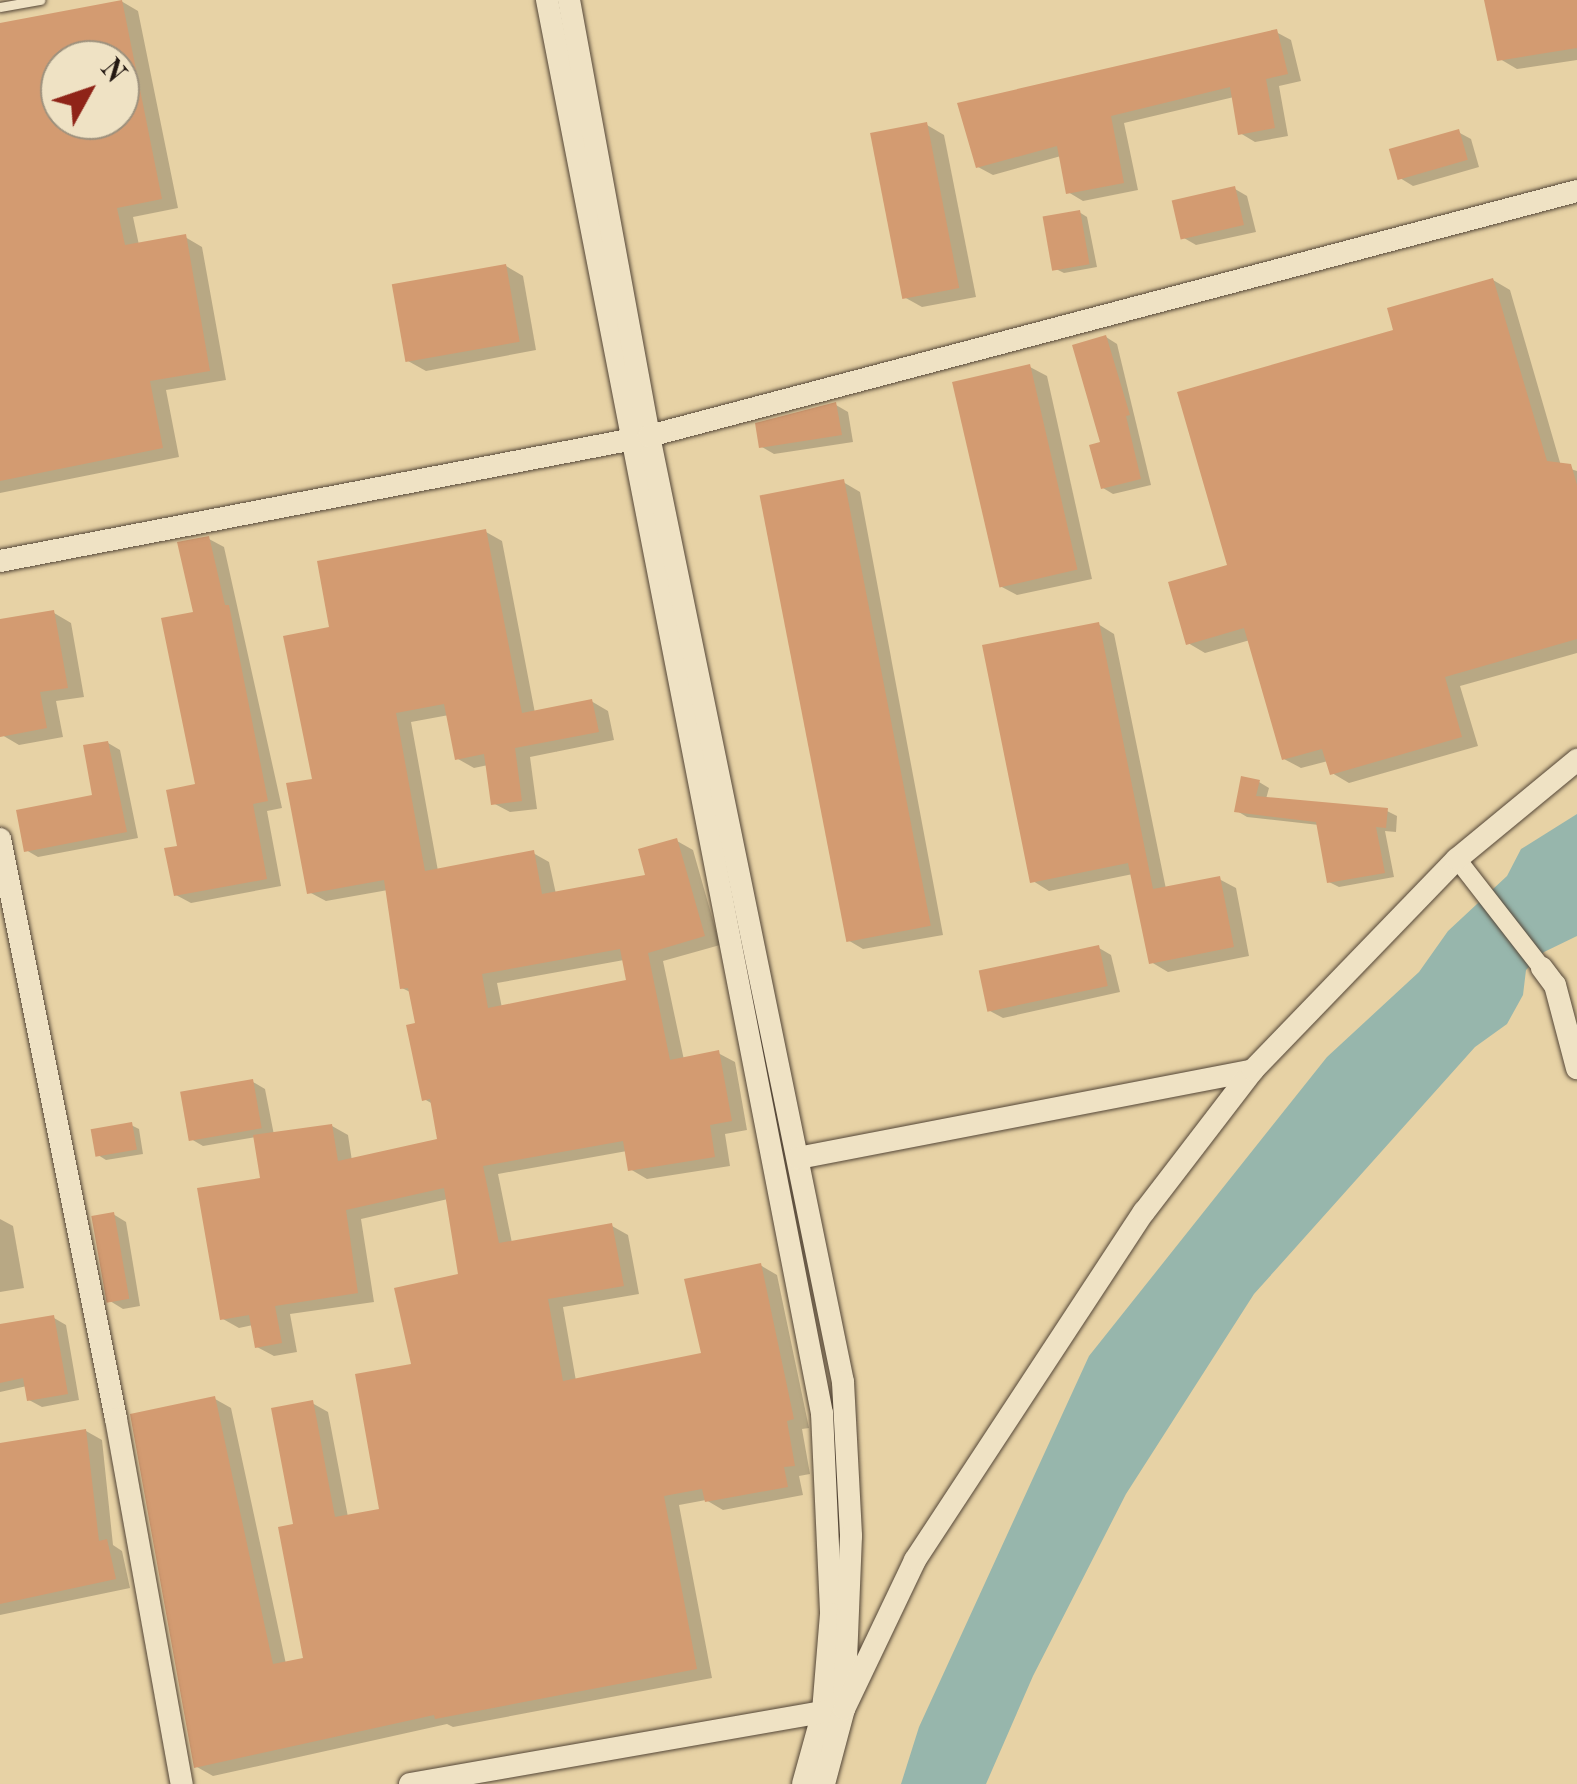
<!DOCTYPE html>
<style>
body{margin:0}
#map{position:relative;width:1577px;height:1784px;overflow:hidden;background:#e7d2a5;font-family:"Old Standard TT",serif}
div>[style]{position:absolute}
.water>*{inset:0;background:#97b6ac}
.shadow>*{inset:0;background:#0003}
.building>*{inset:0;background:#d39b71;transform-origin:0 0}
.roads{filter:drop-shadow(0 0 2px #544637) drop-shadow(0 0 2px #544637)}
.service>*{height:9px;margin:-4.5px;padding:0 4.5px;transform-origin:4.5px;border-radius:4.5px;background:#efe2c4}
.minor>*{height:18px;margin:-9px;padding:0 9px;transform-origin:9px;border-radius:9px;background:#efe2c4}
.tertiary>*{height:22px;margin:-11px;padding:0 11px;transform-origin:11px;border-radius:11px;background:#efe2c4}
span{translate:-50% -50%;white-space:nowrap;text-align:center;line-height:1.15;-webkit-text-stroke:10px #efe2c4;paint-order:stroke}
.north{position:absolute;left:40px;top:40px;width:100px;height:100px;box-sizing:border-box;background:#efe2c4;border:2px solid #9d917d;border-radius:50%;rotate:50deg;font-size:28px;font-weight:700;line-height:40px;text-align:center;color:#231812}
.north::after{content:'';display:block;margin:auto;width:35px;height:45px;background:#8f2418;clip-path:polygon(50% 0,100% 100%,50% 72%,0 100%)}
</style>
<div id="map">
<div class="water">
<i style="clip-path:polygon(1577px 814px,1577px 936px,1544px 952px,1526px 970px,1523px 995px,1507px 1024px,1475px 1047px,1254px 1294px,1126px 1494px,1033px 1676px,986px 1784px,901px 1784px,919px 1727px,1089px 1356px,1327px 1057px,1419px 972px,1448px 931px,1507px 876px,1521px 849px)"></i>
</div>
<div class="shadow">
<i style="clip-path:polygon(1487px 0,1577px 0,1577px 60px,1517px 69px,1500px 59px)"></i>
<i style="clip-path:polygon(evenodd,121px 1px,138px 11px,178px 208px,133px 217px,139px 245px,185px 237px,202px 247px,226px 380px,166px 390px,179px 457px,0 493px,0 27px,121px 1px,60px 60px,120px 60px,120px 120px,60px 120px,60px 60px)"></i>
<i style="clip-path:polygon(1276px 32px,1291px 40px,1301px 81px,1279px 86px,1288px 136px,1255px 142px,1240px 133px,1234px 97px,1124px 123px,1138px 190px,1083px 201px,1068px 192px,1061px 156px,993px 175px,978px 167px)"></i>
<i style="clip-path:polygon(927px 125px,944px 135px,976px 297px,922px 307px,904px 297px)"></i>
<i style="clip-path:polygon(1458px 132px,1471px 139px,1479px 167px,1413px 186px,1400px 178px)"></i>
<i style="clip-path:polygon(1235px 189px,1247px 196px,1256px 232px,1196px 245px,1184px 238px)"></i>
<i style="clip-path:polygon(1079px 212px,1087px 217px,1097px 267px,1064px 273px,1056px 269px)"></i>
<i style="clip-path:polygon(506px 266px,523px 276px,536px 350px,426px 371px,408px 361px)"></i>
<i style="clip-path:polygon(1493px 280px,1510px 290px,1561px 466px,1577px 471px,1577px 653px,1460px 686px,1478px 746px,1349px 783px,1332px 773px,1328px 761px,1301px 768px,1284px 759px,1250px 640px,1205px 653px,1188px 643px,1230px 567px,1396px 332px)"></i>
<i style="clip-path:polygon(1106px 337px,1117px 344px,1151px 485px,1113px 494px,1103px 488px)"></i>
<i style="clip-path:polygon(1030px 367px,1047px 376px,1092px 579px,1017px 595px,1000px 586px)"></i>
<i style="clip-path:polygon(836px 405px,848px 412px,853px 442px,774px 454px,762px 447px)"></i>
<i style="clip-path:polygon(843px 482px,860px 492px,943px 935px,863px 949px,846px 939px)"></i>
<i style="clip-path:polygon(evenodd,486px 532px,502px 541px,535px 713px,591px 701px,608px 711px,614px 740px,530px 757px,537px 809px,510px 812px,493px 803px,488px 765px,474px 768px,458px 759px,449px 715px,411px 722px,438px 871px,533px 853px,549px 862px,556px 894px,648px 877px,677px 841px,693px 850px,720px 945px,663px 961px,684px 1060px,718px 1053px,735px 1062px,747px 1130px,725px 1134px,730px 1166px,647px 1179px,630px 1169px,627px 1151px,498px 1174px,512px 1243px,612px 1226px,628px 1235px,639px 1294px,563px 1307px,576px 1381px,704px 1355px,760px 1265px,777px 1275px,809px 1428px,802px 1429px,810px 1474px,799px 1476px,803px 1495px,723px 1510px,706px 1500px,679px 1505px,712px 1678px,453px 1727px,447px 1724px,213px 1776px,197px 1767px,215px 1399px,231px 1408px,286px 1664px,306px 1660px,296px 1526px,312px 1403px,328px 1412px,348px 1517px,382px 1511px,414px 1366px,461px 1276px,448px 1199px,361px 1219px,374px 1302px,290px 1314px,297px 1352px,274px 1356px,257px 1347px,253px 1325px,239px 1328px,223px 1319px,262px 1180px,256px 1137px,203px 1146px,191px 1139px,253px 1082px,265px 1089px,274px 1135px,332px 1126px,348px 1135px,352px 1161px,440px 1141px,433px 1104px,424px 1099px,418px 1025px,410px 992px,402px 988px,388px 890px,326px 901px,309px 892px,315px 781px,332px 629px,486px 532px,624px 960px,629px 982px,502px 1008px,497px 983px,624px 960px)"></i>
<i style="clip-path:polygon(209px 539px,224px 547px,282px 808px,267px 811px,281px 886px,191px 903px,176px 895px,180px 848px,198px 786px,196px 614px)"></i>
<i style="clip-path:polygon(54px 613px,71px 623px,84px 697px,56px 701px,63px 737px,19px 745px,2px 735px,0 724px,0 622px)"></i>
<i style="clip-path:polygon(1098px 624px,1114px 634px,1166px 889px,1219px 879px,1236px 888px,1249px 956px,1168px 972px,1151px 962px,1133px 874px,1049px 891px,1033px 881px)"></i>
<i style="clip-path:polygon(108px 743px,120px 750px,138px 838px,38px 857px,26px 850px,95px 797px)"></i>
<i style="clip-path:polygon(1259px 782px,1269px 788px,1266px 799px,1387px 811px,1397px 816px,1396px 832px,1385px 831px,1394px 877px,1339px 887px,1329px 882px,1319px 825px,1247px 817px,1237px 811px)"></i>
<i style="clip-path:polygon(1099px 948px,1111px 955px,1120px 992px,1003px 1018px,990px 1011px)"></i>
<i style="clip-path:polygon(131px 1125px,139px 1129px,143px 1154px,106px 1160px,98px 1155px)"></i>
<i style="clip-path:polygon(113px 1214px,126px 1222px,140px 1306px,123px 1309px,110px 1301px)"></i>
<i style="clip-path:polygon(0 1219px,13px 1226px,24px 1288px,0 1292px)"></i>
<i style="clip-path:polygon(54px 1318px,66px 1325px,79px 1400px,42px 1407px,29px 1400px,27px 1386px,0 1392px,0 1326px)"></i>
<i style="clip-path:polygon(86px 1431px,102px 1440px,113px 1545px,122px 1551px,130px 1588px,0 1615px,0 1446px)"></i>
</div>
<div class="building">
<i style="clip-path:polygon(evenodd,122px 0,162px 199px,117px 208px,125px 245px,186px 234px,210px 371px,150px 381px,163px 448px,0 481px,0 23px,122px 0,60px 60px,120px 60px,120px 120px,60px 120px,60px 60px)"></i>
<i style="clip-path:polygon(1484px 0,1577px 0,1577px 48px,1497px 61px)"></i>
<i style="clip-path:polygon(1277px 29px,1288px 74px,1266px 79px,1275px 128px,1238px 135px,1230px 87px,1111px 116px,1124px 183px,1066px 194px,1057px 146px,976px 168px,957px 103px)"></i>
<i style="left:927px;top:122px;width:169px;height:58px;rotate:79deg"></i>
<i style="left:1459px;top:129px;width:32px;height:73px;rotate:74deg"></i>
<i style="left:1235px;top:186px;width:40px;height:65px;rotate:77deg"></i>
<i style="left:1080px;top:210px;width:55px;height:38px;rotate:80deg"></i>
<i style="left:506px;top:264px;width:79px;height:116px;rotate:80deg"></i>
<i style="clip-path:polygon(1493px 278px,1547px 461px,1571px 464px,1577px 485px,1577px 639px,1445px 677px,1462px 737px,1330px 775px,1322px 749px,1282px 760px,1244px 628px,1186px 645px,1168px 582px,1227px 565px,1177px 392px,1393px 330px,1387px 308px)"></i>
<i style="clip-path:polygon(1106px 335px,1130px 415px,1126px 416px,1141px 479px,1101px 489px,1089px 445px,1100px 442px,1072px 345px)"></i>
<i style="left:1030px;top:364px;width:211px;height:80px;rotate:77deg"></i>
<i style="clip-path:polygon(836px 402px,842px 435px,759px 448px,755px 423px)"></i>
<i style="left:844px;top:479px;width:455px;height:86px;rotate:79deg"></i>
<i style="clip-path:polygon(evenodd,486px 529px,522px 713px,592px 699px,599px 732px,515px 748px,522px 801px,491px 805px,484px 754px,455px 760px,444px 704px,396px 713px,425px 871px,534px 850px,542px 894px,645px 875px,638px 849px,677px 838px,705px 936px,648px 953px,670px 1060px,719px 1050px,732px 1121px,710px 1125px,715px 1157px,628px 1171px,623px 1141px,483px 1166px,499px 1243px,612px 1223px,624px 1286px,548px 1299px,563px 1381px,701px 1353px,684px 1279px,761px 1263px,794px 1419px,787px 1421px,795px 1466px,784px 1467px,788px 1487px,705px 1502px,702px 1489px,664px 1496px,697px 1669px,435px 1719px,434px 1715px,194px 1768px,130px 1414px,215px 1396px,273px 1664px,303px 1658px,278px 1527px,293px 1524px,271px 1408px,313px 1400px,335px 1517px,379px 1509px,355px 1374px,411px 1364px,394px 1288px,458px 1274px,444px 1188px,346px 1210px,358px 1293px,275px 1306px,282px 1343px,255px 1348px,249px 1315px,220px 1320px,197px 1188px,260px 1178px,253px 1135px,332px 1124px,338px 1161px,437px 1139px,430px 1099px,422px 1101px,406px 1025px,415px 1023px,408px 988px,400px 989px,384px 880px,307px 894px,286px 783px,312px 779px,283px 636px,329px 627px,317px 561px,486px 529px,620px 949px,626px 980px,488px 1008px,482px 974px,620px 949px)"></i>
<i style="clip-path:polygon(209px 536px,225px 605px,229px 605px,268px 801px,253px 804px,267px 879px,174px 896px,164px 848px,177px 846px,166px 790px,195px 784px,161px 618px,193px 612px,177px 542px)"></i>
<i style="clip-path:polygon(54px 610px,68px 688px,40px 692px,47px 728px,0 737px,0 619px)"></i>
<i style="clip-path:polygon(1099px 622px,1153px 889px,1220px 876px,1234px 947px,1149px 964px,1128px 863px,1030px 883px,982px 645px)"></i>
<i style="clip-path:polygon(108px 741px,127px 832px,24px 852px,16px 810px,92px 795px,83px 745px)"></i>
<i style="clip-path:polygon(1241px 776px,1260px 780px,1256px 796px,1388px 808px,1386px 828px,1376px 827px,1385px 873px,1327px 883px,1316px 822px,1234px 812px)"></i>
<i style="left:1099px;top:945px;width:42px;height:123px;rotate:78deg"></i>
<i style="left:253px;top:1079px;width:50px;height:74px;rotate:80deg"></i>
<i style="left:132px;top:1122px;width:28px;height:42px;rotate:80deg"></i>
<i style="left:114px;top:1212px;width:88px;height:23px;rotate:80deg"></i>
<i style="clip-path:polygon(54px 1315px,68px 1394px,27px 1401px,23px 1378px,0 1383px,0 1324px)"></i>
<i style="clip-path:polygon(86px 1429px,99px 1541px,107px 1539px,116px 1579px,0 1604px,0 1443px)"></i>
</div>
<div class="roads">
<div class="service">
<i style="left:0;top:7px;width:41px;rotate:-9.9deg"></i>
</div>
<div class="minor">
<i style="left:1457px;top:859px;width:138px;rotate:52.1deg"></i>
</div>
<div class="tertiary">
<i style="left:547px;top:0;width:1440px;rotate:78.99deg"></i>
<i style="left:822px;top:1413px;width:201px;rotate:87.4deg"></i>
<i style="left:831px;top:1614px;width:98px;rotate:94.7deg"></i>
<i style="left:823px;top:1712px;width:75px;rotate:105.5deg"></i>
<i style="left:569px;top:0;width:443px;rotate:79.6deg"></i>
<i style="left:649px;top:436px;width:966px;rotate:78.41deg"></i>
<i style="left:843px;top:1382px;width:154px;rotate:87deg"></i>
<i style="left:851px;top:1536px;width:173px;rotate:92.3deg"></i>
<i style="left:0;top:561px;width:661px;rotate:-10.9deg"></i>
<i style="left:649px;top:436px;width:960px;rotate:-14.79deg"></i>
<i style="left:0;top:839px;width:591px;rotate:78.69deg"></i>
<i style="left:116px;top:1419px;width:371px;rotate:79.8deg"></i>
<i style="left:1542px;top:968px;width:21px;rotate:53deg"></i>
<i style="left:1555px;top:985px;width:86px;rotate:75.2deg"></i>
<i style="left:798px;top:1158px;width:463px;rotate:-10.9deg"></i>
<i style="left:410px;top:1784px;width:431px;rotate:-9.9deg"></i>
<i style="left:824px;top:1784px;width:78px;rotate:-75.1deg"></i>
<i style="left:844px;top:1709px;width:165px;rotate:-64.5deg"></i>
<i style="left:915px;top:1560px;width:417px;rotate:-56.7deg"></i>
<i style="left:1144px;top:1212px;width:179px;rotate:-52.5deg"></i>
<i style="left:1253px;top:1070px;width:293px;rotate:-46deg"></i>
<i style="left:1457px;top:859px;width:156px;rotate:-39.5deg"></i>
</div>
</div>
<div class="north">N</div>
</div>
